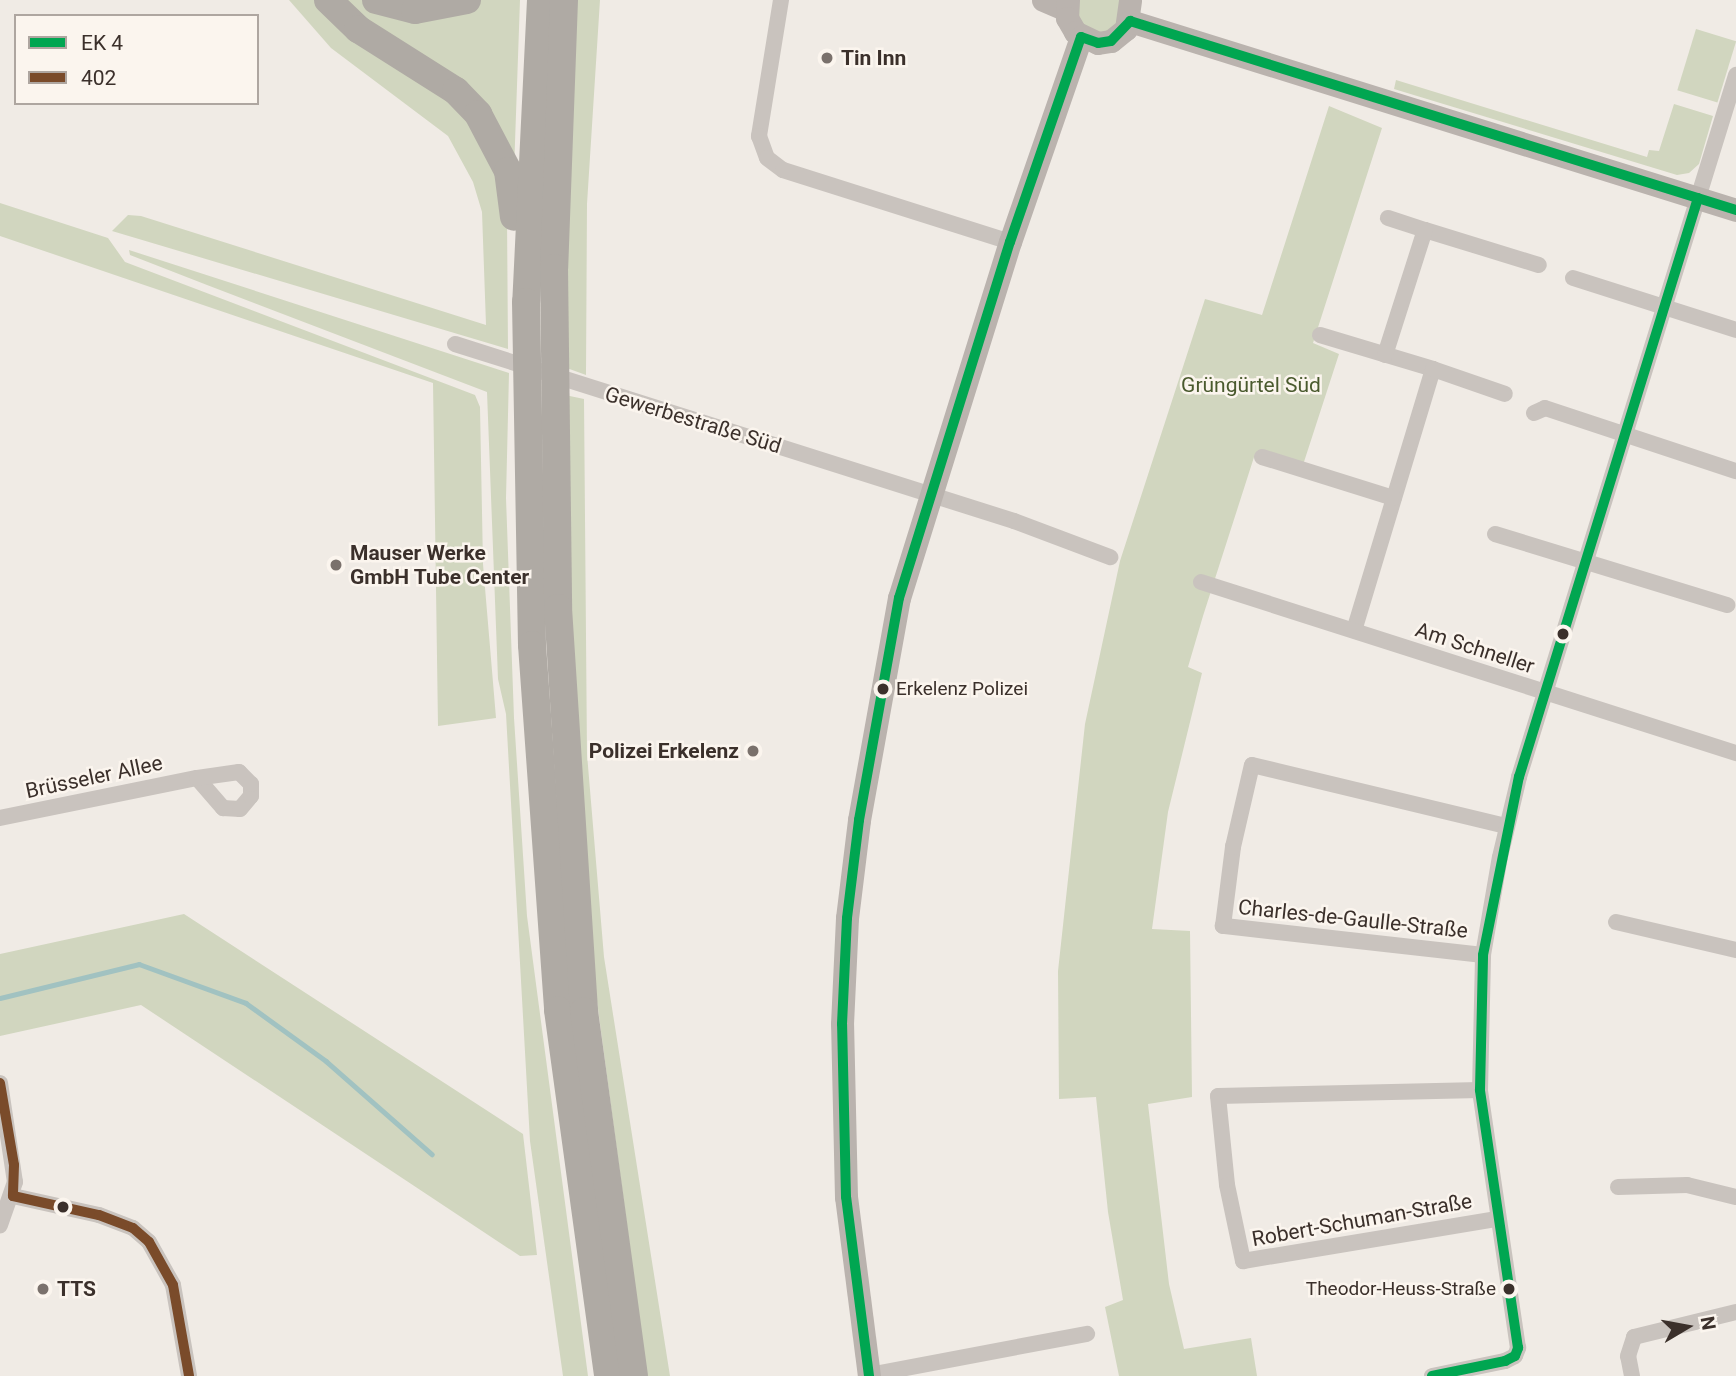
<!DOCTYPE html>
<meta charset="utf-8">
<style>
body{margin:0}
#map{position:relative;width:1736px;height:1376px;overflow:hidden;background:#f0ebe5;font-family:Roboto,sans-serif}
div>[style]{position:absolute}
.green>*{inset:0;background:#d1d6bf;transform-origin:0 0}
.stream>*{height:4.5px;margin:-2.25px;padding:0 2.25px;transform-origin:2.25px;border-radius:2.25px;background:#a1c2c1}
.street>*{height:16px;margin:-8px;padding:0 8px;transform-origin:8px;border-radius:8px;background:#c9c3be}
.secondary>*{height:23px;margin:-11.5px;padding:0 11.5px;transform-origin:11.5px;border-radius:11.5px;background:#bab3ae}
.highway>*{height:28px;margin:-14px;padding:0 14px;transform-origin:14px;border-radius:14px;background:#afaaa4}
.bus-1>*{height:10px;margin:-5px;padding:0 5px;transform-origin:5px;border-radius:5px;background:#00a651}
.bus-2>*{height:10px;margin:-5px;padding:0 5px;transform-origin:5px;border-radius:5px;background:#7a4b2a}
.dots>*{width:19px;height:19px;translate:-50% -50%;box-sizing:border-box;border:4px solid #fbf5ee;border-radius:50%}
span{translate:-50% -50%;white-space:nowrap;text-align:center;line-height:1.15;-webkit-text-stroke:5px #fbf5ee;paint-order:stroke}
.bus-label{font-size:19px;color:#3b302b}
.left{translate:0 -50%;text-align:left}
.right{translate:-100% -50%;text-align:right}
.poi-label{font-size:21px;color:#3b302b;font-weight:700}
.park-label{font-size:21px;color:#4a5a2e}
.street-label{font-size:21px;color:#3b302b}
.legend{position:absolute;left:14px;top:14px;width:245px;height:91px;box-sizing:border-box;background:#fbf5ee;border:2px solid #aea6a0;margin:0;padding:9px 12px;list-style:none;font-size:21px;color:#3b302b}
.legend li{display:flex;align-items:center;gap:14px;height:35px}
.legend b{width:35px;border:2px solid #aea6a0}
.north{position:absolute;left:1652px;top:1292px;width:70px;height:70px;-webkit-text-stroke:5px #fbf5ee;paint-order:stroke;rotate:80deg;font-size:19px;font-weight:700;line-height:28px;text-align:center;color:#3b302b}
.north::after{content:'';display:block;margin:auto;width:24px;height:32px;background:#3b302b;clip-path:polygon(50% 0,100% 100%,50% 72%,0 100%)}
</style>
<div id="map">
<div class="green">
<i style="clip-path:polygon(289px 0,318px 0,448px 97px,486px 141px,507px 217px,508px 349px,112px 231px,128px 215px,141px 216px,486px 325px,482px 212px,473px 182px,448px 136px,331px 48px)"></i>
<i style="clip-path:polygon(334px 0,520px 0,514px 171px,504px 146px)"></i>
<i style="clip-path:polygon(575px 0,600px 0,587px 204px,586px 375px,564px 367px)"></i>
<i style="clip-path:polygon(1078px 0,1121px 0,1123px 14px,1107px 35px,1077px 23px)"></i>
<i style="left:1696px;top:29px;width:42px;height:64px;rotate:17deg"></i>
<i style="clip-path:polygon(1396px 80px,1647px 157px,1649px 150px,1659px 151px,1674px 104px,1713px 116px,1699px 164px,1689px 173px,1677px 175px,1394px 89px)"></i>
<i style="clip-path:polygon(1329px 106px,1382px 128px,1313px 343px,1339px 354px,1302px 468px,1255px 454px,1203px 616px,1188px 667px,1202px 673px,1168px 812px,1152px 929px,1190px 931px,1192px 1097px,1148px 1104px,1169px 1284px,1184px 1349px,1251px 1338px,1257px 1376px,1119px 1376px,1105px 1307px,1123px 1300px,1108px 1212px,1096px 1097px,1059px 1099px,1058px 971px,1085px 724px,1120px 561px,1205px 299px,1262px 315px)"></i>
<i style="clip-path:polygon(0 203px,108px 238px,125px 262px,475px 395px,480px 407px,483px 564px,496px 718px,438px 726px,433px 383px,0 236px)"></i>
<i style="clip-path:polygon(129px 250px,509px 373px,506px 498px,514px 718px,527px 916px,588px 1376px,563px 1376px,530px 1141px,506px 714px,498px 679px,487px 392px,207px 285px,130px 255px)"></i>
<i style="clip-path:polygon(565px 395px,584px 399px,587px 754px,604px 957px,670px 1376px,647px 1376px,580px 874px)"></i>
<i style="clip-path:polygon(184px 914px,523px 1134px,537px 1255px,520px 1256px,141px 1005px,0 1036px,0 954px)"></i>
</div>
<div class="stream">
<i style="left:0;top:998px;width:143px;rotate:-13.7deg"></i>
<i style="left:139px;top:964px;width:114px;rotate:20deg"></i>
<i style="left:246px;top:1003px;width:99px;rotate:35.9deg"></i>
<i style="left:326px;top:1061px;width:141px;rotate:41.3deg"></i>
</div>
<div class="street">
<i style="left:781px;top:0;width:138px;rotate:99.2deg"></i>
<i style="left:759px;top:136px;width:23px;rotate:70deg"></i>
<i style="left:767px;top:158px;width:20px;rotate:37deg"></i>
<i style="left:783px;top:170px;width:238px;rotate:17.6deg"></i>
<i style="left:1425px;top:230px;width:119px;rotate:17.1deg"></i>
<i style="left:1573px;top:278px;width:171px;rotate:17.7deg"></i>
<i style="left:1320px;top:335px;width:118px;rotate:16.7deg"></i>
<i style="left:1433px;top:369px;width:273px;rotate:106.8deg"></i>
<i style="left:455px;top:344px;width:586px;rotate:17.57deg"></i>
<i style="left:1014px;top:521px;width:103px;rotate:20.6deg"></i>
<i style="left:1385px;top:355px;width:131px;rotate:-72.3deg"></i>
<i style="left:1425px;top:230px;width:39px;rotate:-162deg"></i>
<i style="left:1433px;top:369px;width:76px;rotate:19.1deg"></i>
<i style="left:1534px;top:413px;width:12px;rotate:-24deg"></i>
<i style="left:1545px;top:408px;width:201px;rotate:18.3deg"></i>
<i style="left:1262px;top:457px;width:138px;rotate:17.3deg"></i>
<i style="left:1495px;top:534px;width:243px;rotate:17deg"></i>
<i style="left:1201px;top:582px;width:562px;rotate:17.73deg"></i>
<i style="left:0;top:818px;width:201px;rotate:-11.5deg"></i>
<i style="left:197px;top:778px;width:40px;rotate:49deg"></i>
<i style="left:223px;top:808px;width:17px;rotate:3deg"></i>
<i style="left:240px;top:809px;width:17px;rotate:-50deg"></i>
<i style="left:251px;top:796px;width:12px;rotate:-90deg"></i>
<i style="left:251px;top:784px;width:17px;rotate:-135deg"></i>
<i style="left:239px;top:772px;width:42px;rotate:171.9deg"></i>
<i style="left:1616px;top:922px;width:123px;rotate:13.1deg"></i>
<i style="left:1483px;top:955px;width:262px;rotate:-173.6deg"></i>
<i style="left:1223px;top:926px;width:80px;rotate:-82.8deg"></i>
<i style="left:1233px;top:847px;width:84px;rotate:-77deg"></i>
<i style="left:1252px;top:765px;width:261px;rotate:13.5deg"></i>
<i style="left:0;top:1083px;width:100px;rotate:81.4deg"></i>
<i style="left:15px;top:1182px;width:46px;rotate:109.2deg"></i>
<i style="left:1480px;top:1090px;width:262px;rotate:178.7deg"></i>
<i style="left:1218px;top:1096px;width:89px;rotate:84.2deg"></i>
<i style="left:1227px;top:1185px;width:78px;rotate:78.1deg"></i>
<i style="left:1243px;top:1261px;width:256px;rotate:-9.4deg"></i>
<i style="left:1618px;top:1187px;width:69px;rotate:-1.7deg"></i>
<i style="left:1687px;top:1185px;width:50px;rotate:13.8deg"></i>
<i style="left:13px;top:1196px;width:88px;rotate:12.5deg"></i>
<i style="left:99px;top:1215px;width:36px;rotate:21deg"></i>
<i style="left:133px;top:1228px;width:21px;rotate:41deg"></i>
<i style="left:149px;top:1242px;width:49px;rotate:60.8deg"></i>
<i style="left:173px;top:1285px;width:92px;rotate:80deg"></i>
<i style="left:869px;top:1375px;width:222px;rotate:-10.7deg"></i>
<i style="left:1432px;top:1376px;width:75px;rotate:-11.6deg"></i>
<i style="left:1505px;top:1361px;width:11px;rotate:-27deg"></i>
<i style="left:1515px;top:1356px;width:9px;rotate:-69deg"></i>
<i style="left:1518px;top:1348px;width:261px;rotate:-98.4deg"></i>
<i style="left:1480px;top:1090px;width:135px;rotate:-88.7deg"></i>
<i style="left:1483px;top:955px;width:99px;rotate:-80.2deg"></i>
<i style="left:1500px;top:857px;width:82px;rotate:-76.6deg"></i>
<i style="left:1519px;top:777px;width:735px;rotate:-72.82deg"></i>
<i style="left:1632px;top:1376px;width:20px;rotate:-101deg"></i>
<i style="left:1628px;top:1356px;width:20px;rotate:-72deg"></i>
<i style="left:1634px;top:1337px;width:105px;rotate:-13.8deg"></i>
</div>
<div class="secondary">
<i style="left:1043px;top:0;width:26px;rotate:23deg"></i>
<i style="left:1068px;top:0;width:18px;rotate:93deg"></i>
<i style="left:1067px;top:18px;width:16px;rotate:60deg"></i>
<i style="left:1075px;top:32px;width:25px;rotate:26deg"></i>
<i style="left:1098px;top:43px;width:13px;rotate:-9deg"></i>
<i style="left:1111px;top:41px;width:19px;rotate:-39deg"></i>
<i style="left:1126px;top:29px;width:29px;rotate:-82deg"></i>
<i style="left:1130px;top:21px;width:635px;rotate:17.32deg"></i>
<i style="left:869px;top:1376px;width:180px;rotate:-97.3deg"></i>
<i style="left:846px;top:1197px;width:173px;rotate:-91.3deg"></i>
<i style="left:842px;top:1024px;width:106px;rotate:-87.3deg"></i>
<i style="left:847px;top:918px;width:99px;rotate:-83deg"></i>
<i style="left:859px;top:820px;width:226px;rotate:-79.8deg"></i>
<i style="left:899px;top:598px;width:373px;rotate:-72.7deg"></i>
<i style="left:1010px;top:242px;width:217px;rotate:-70.9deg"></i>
</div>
<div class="highway">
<i style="left:328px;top:0;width:42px;rotate:44deg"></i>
<i style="left:358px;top:29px;width:116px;rotate:32.3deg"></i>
<i style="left:456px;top:91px;width:32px;rotate:46deg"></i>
<i style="left:478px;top:114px;width:64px;rotate:62.2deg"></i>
<i style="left:508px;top:171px;width:46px;rotate:82.6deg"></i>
<i style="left:376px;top:0;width:40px;rotate:14.4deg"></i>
<i style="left:415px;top:10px;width:53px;rotate:-10.9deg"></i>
<i style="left:541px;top:0;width:302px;rotate:92.8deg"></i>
<i style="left:526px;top:302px;width:343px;rotate:89deg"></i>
<i style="left:532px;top:645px;width:366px;rotate:85.9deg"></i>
<i style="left:558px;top:1010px;width:369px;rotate:82.2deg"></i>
<i style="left:564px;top:0;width:268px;rotate:92.1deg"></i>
<i style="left:554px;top:268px;width:340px;rotate:89.3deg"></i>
<i style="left:558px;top:608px;width:404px;rotate:86.3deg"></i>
<i style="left:584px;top:1011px;width:368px;rotate:82.2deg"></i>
</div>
<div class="bus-1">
<i style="left:869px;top:1376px;width:180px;rotate:-97.3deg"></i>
<i style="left:846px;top:1197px;width:173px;rotate:-91.3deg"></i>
<i style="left:842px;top:1024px;width:106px;rotate:-87.3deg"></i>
<i style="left:847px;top:918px;width:99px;rotate:-83deg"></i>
<i style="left:859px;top:820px;width:226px;rotate:-79.8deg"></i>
<i style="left:899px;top:598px;width:373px;rotate:-72.7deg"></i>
<i style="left:1010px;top:242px;width:217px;rotate:-70.9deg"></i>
<i style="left:1081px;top:37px;width:18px;rotate:19deg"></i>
<i style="left:1098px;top:43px;width:13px;rotate:-9deg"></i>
<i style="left:1111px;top:41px;width:28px;rotate:-46deg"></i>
<i style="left:1130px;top:21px;width:635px;rotate:17.32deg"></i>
<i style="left:1432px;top:1376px;width:75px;rotate:-11.6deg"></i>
<i style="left:1505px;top:1361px;width:11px;rotate:-27deg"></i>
<i style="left:1515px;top:1356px;width:9px;rotate:-69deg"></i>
<i style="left:1518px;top:1348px;width:261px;rotate:-98.4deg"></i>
<i style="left:1480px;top:1090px;width:135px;rotate:-88.7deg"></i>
<i style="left:1483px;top:955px;width:182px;rotate:-78.6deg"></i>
<i style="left:1519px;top:777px;width:606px;rotate:-72.82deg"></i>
</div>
<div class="bus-2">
<i style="left:0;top:1083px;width:83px;rotate:80.3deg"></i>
<i style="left:14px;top:1165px;width:31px;rotate:92deg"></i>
<i style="left:13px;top:1196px;width:88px;rotate:12.5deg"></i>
<i style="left:99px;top:1215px;width:36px;rotate:21deg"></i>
<i style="left:133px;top:1228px;width:21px;rotate:41deg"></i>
<i style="left:149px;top:1242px;width:49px;rotate:60.8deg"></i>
<i style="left:173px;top:1285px;width:92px;rotate:80deg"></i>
</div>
<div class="dots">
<i style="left:827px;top:58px;background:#7a716c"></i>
<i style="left:336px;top:565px;background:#7a716c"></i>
<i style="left:1563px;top:634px;background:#3b302b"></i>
<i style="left:883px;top:689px;background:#3b302b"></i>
<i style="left:753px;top:751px;background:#7a716c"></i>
<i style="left:63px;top:1207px;background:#3b302b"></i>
<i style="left:43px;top:1289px;background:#7a716c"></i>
<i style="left:1509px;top:1289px;background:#3b302b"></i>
</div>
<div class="bus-label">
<span class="left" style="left:896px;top:689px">Erkelenz Polizei</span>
<span class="right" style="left:1496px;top:1289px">Theodor-Heuss-Straße</span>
</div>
<div class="poi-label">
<span class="left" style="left:841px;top:58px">Tin Inn</span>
<span class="left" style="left:350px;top:565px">Mauser Werke<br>GmbH Tube Center</span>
<span class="right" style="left:739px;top:751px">Polizei Erkelenz</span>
<span class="left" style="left:57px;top:1289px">TTS</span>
</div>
<div class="park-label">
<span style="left:1251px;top:385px">Grüngürtel Süd</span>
</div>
<div class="street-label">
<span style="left:693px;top:420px;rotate:17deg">Gewerbestraße Süd</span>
<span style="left:1475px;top:648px;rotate:18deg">Am Schneller</span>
<span style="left:94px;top:777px;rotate:-12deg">Brüsseler Allee</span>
<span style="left:1353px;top:919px;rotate:6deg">Charles-de-Gaulle-Straße</span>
<span style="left:1362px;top:1220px;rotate:-10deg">Robert-Schuman-Straße</span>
</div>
<ul class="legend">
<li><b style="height:9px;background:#00a651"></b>EK 4</li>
<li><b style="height:9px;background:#7a4b2a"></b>402</li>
</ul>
<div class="north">N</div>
</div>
